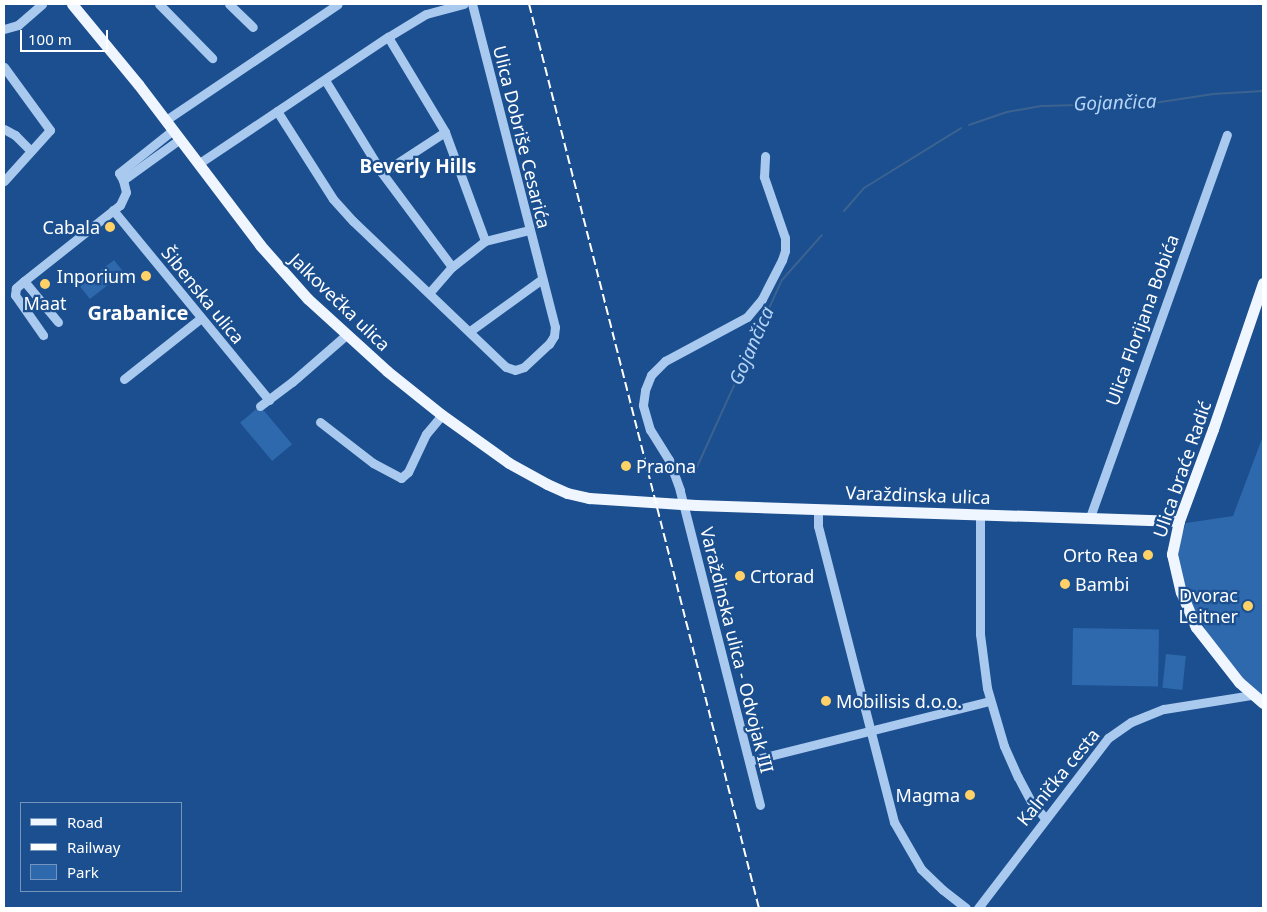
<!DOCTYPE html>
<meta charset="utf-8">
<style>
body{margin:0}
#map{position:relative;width:1267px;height:912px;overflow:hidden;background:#1b4f8f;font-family:"Noto Sans",sans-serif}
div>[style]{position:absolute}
.green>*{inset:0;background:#2e69ad;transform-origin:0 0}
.stream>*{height:2px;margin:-1px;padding:0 1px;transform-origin:1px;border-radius:1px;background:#3c6290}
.minor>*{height:9px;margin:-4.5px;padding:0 4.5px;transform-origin:4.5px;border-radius:4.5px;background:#a9c9ee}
.major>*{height:11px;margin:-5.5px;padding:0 5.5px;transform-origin:5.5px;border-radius:5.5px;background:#f0f6ff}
.rail>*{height:2px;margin-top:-1px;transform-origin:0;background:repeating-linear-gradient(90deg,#fff 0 9px,transparent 0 13px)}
.dots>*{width:14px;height:14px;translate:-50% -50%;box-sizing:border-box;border:2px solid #1b4f8f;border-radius:50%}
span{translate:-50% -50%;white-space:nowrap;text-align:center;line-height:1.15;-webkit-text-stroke:4.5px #1b4f8f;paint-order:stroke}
.street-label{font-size:18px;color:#fff}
.poi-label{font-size:18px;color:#fff}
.right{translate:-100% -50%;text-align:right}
.left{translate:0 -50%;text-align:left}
.water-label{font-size:19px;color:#b5d3f5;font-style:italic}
.neighbourhood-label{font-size:19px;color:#fff;font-weight:700}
.quarter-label{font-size:20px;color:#fff;font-weight:700}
.frame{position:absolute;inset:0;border:5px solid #fff;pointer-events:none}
.legend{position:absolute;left:20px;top:802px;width:162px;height:90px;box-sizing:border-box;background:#1b4f8f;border:1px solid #7695bc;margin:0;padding:6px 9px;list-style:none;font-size:15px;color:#fff}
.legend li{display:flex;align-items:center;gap:10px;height:25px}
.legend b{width:25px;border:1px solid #7695bc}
.scale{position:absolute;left:20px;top:30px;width:88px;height:22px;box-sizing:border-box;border:2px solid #fff;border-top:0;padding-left:6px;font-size:15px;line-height:18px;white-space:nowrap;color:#fff;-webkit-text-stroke:4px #1b4f8f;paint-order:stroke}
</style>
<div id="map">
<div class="green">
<i style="left:114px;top:260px;width:16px;height:43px;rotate:52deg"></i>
<i style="left:260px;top:406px;width:50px;height:26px;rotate:50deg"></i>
<i style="clip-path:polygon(1263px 436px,1263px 696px,1252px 689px,1209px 636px,1192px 605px,1183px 581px,1178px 560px,1180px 540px,1186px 523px,1233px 516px)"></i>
<i style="left:1073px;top:628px;width:86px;height:57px;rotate:1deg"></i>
<i style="left:1166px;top:654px;width:20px;height:34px;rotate:6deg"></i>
</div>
<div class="stream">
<i style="left:969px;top:125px;width:40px;rotate:-18.9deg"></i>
<i style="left:1007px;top:112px;width:36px;rotate:-10deg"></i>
<i style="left:1042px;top:106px;width:112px;rotate:-1.5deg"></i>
<i style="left:1154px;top:103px;width:60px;rotate:-8.7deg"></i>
<i style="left:1213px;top:94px;width:50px;rotate:-3.4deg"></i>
<i style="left:844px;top:211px;width:30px;rotate:-49deg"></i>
<i style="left:864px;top:188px;width:114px;rotate:-31.7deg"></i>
<i style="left:697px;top:467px;width:205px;rotate:-65.6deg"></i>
<i style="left:782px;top:280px;width:60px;rotate:-48.4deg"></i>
</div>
<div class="minor">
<i style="left:159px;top:4px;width:76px;rotate:45.5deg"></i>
<i style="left:229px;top:4px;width:33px;rotate:44deg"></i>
<i style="left:4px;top:29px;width:15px;rotate:-16deg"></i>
<i style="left:18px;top:25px;width:32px;rotate:-41deg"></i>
<i style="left:388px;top:37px;width:111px;rotate:59deg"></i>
<i style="left:445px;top:132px;width:116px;rotate:69.8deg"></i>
<i style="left:4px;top:67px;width:78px;rotate:53.9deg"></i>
<i style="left:50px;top:130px;width:69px;rotate:132deg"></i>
<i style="left:325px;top:80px;width:109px;rotate:58.5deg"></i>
<i style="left:382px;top:173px;width:117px;rotate:53.3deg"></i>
<i style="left:277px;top:111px;width:104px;rotate:57.5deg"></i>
<i style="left:333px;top:199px;width:30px;rotate:48deg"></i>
<i style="left:353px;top:221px;width:211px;rotate:43.7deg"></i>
<i style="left:506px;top:367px;width:9px;rotate:18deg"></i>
<i style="left:515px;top:370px;width:9px;rotate:-18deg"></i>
<i style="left:524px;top:367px;width:34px;rotate:-43deg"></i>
<i style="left:549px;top:344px;width:9px;rotate:-58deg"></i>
<i style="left:554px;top:336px;width:9px;rotate:-84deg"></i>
<i style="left:555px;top:327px;width:333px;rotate:-104.4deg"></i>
<i style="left:166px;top:120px;width:207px;rotate:-34deg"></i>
<i style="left:4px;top:129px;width:13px;rotate:29deg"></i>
<i style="left:15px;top:135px;width:21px;rotate:45deg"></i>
<i style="left:198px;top:164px;width:229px;rotate:-33.8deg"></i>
<i style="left:388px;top:37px;width:44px;rotate:-31.2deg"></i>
<i style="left:426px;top:14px;width:39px;rotate:-15deg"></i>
<i style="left:382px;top:173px;width:75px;rotate:-33.1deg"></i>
<i style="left:123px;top:180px;width:70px;rotate:-35.7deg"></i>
<i style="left:113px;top:210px;width:246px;rotate:50.6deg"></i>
<i style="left:24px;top:281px;width:11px;rotate:139deg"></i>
<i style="left:16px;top:288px;width:7px;rotate:98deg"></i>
<i style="left:15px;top:295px;width:49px;rotate:55deg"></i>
<i style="left:430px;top:292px;width:33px;rotate:-49deg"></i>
<i style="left:452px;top:267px;width:42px;rotate:-38.2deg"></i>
<i style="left:485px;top:241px;width:45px;rotate:-14deg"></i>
<i style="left:58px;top:322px;width:53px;rotate:-129.7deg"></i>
<i style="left:24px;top:281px;width:122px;rotate:-38.4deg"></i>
<i style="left:120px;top:205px;width:14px;rotate:-65deg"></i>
<i style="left:126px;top:192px;width:12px;rotate:-104deg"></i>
<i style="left:123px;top:180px;width:8px;rotate:-120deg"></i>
<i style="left:119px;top:173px;width:69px;rotate:-38.5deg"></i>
<i style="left:470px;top:331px;width:89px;rotate:-35.8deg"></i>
<i style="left:124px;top:379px;width:98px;rotate:-38.4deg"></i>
<i style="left:260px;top:406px;width:40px;rotate:-37deg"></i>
<i style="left:292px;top:382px;width:72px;rotate:-41deg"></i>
<i style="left:320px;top:422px;width:67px;rotate:37.7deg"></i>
<i style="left:373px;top:463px;width:32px;rotate:28deg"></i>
<i style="left:401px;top:478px;width:9px;rotate:-41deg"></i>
<i style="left:408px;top:472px;width:42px;rotate:-64.7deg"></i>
<i style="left:426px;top:434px;width:25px;rotate:-50deg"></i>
<i style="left:818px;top:509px;width:17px;rotate:90deg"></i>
<i style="left:818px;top:526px;width:306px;rotate:75.6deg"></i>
<i style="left:894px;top:822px;width:54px;rotate:60.1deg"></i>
<i style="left:921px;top:869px;width:30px;rotate:44deg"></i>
<i style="left:943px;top:890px;width:29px;rotate:38deg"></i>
<i style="left:980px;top:515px;width:119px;rotate:90deg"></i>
<i style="left:980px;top:634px;width:54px;rotate:82.6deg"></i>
<i style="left:987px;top:688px;width:60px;rotate:73.7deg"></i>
<i style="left:1004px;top:746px;width:34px;rotate:66deg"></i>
<i style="left:1018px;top:777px;width:27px;rotate:62deg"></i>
<i style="left:1031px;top:801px;width:22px;rotate:51deg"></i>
<i style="left:1090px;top:517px;width:406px;rotate:-70.3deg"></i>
<i style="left:749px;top:761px;width:248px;rotate:-14deg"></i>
<i style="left:760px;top:805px;width:325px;rotate:-104.3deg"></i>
<i style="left:680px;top:490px;width:32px;rotate:-110deg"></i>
<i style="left:669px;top:460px;width:36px;rotate:-122deg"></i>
<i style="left:650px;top:430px;width:26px;rotate:-106deg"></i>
<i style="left:643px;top:405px;width:15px;rotate:-82deg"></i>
<i style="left:645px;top:390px;width:16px;rotate:-68deg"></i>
<i style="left:651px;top:375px;width:20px;rotate:-45deg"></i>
<i style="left:665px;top:361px;width:93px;rotate:-28.2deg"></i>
<i style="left:747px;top:317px;width:23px;rotate:-50deg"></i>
<i style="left:762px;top:299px;width:44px;rotate:-62.9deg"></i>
<i style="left:782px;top:260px;width:9px;rotate:-72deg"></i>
<i style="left:785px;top:251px;width:13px;rotate:-90deg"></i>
<i style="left:785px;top:238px;width:65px;rotate:-109deg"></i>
<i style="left:764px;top:177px;width:21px;rotate:-87deg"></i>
<i style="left:978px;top:908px;width:214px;rotate:-52.6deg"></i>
<i style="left:1108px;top:738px;width:28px;rotate:-35deg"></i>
<i style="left:1131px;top:722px;width:35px;rotate:-22deg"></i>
<i style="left:1164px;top:709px;width:88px;rotate:-9.1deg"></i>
</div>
<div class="major">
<i style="left:72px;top:4px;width:104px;rotate:50.5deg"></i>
<i style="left:138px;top:84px;width:202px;rotate:52.8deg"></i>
<i style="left:260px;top:245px;width:72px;rotate:48.4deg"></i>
<i style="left:308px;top:299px;width:107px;rotate:42.3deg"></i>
<i style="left:387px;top:371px;width:70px;rotate:38.7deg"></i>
<i style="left:442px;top:415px;width:82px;rotate:35.6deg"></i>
<i style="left:509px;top:463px;width:43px;rotate:28.9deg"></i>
<i style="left:547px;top:484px;width:22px;rotate:24deg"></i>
<i style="left:567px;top:493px;width:23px;rotate:13deg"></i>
<i style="left:589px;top:498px;width:107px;rotate:3.7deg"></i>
<i style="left:696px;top:505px;width:483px;rotate:1.9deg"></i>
<i style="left:1263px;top:283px;width:154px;rotate:108.9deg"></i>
<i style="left:1213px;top:429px;width:98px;rotate:110.3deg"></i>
<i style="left:1179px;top:521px;width:34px;rotate:102deg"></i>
<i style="left:1172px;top:554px;width:39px;rotate:77deg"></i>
<i style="left:1181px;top:592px;width:38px;rotate:67deg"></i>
<i style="left:1196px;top:627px;width:70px;rotate:52deg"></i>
<i style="left:1239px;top:682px;width:32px;rotate:41deg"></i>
</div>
<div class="rail">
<i style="left:529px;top:4px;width:933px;rotate:75.73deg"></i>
</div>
<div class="dots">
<i style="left:110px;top:227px;background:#ffd166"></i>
<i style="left:146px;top:276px;background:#ffd166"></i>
<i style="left:45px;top:284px;background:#ffd166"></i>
<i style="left:626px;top:466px;background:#ffd166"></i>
<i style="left:1148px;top:555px;background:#ffd166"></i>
<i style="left:740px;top:576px;background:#ffd166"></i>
<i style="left:1065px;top:584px;background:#ffd166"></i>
<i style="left:1248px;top:606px;background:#ffd166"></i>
<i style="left:826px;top:701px;background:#ffd166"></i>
<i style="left:970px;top:795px;background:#ffd166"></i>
</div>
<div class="street-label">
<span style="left:522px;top:137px;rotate:76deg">Ulica Dobriše Cesarića</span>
<span style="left:203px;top:295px;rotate:51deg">Šibenska ulica</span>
<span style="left:340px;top:302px;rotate:44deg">Jalkovečka ulica</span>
<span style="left:1142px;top:320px;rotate:-70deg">Ulica Florijana Bobića</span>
<span style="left:1182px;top:469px;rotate:-71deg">Ulica braće Radić</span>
<span style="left:918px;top:495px;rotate:2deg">Varaždinska ulica</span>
<span style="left:737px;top:650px;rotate:76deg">Varaždinska ulica - Odvojak III</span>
<span style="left:1058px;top:777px;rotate:-51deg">Kalnička cesta</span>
</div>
<div class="poi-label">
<span class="right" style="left:100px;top:227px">Cabala</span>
<span class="right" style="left:136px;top:276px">Inporium</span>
<span style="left:45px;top:303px">Maat</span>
<span class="left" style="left:636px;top:466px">Praona</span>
<span class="right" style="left:1138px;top:555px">Orto Rea</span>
<span class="left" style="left:750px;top:576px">Crtorad</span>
<span class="left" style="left:1075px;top:584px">Bambi</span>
<span class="right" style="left:1238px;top:606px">Dvorac<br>Leitner</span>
<span class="left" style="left:836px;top:701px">Mobilisis d.o.o.</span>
<span class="right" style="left:960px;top:795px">Magma</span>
</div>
<div class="water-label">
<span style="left:1115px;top:103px;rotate:-2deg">Gojančica</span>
<span style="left:752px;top:346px;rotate:-66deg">Gojančica</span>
</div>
<div class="neighbourhood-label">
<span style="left:418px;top:167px">Beverly Hills</span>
</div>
<div class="quarter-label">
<span style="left:138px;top:312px">Grabanice</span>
</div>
<div class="frame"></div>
<ul class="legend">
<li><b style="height:6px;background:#f0f6ff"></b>Road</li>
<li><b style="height:6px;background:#fff"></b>Railway</li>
<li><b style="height:14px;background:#2e69ad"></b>Park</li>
</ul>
<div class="scale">100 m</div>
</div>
